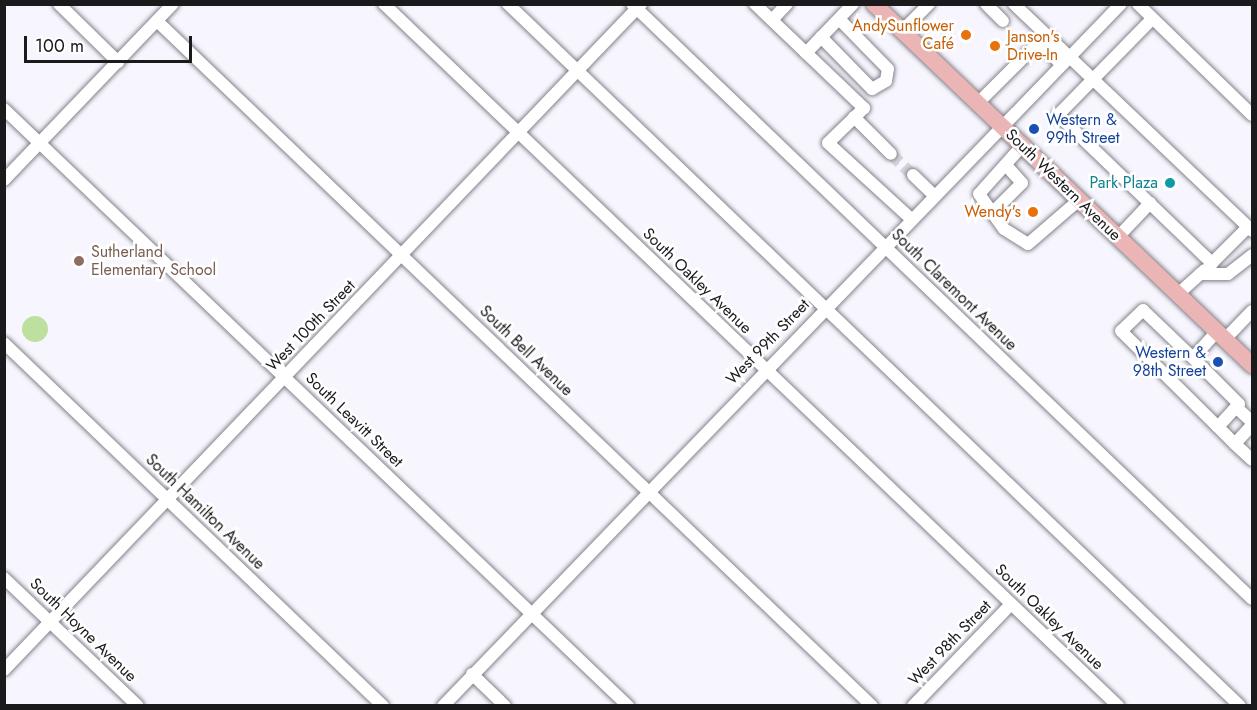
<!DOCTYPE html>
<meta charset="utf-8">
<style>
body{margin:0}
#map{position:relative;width:1257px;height:710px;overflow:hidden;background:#f7f6fe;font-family:Jost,sans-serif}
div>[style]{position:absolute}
.green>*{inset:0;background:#bde0a1}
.round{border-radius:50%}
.minor-tunnel>*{height:12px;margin-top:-6px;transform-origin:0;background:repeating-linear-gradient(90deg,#d6d5dc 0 12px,transparent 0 18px)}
.roads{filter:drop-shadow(0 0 2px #838289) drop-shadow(0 0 2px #838289)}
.minor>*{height:12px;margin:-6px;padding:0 6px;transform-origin:6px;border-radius:6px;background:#fff}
.major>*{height:16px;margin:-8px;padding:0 8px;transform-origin:8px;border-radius:8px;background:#ebb5b5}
.dots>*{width:16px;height:16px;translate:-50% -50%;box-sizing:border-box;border:3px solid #fff;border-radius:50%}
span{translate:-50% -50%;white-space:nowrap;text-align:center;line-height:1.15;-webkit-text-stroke:5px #fff;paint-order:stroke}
.food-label{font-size:16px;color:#c56008}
.right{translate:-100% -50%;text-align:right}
.left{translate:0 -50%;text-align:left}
.transit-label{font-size:16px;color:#164399}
.culture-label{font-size:16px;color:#0d838f}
.street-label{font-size:16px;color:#1a191c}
.education-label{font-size:16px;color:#785e54}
.frame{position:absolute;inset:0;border:6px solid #1a191c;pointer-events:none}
.scale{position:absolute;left:24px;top:36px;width:168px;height:27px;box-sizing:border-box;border:3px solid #1a191c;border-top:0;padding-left:8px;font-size:18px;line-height:21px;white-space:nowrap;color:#1a191c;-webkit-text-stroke:4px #fff;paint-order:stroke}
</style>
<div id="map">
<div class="green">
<i class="round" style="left:22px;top:316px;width:26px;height:26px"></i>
</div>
<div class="minor-tunnel">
<i style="left:891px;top:154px;width:30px;rotate:44deg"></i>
</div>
<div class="roads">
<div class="minor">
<i style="left:59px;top:4px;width:83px;rotate:44.5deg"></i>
<i style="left:384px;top:4px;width:1016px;rotate:43.72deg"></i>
<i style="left:508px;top:4px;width:1014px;rotate:43.8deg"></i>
<i style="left:632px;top:4px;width:859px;rotate:43.82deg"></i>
<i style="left:755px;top:4px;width:151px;rotate:43.7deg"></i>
<i style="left:864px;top:108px;width:50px;rotate:135.8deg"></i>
<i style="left:828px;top:143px;width:111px;rotate:42.4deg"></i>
<i style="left:986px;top:4px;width:24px;rotate:45deg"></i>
<i style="left:1014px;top:4px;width:329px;rotate:43.6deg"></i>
<i style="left:1138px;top:4px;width:159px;rotate:44.2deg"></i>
<i style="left:1152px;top:19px;width:134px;rotate:134.4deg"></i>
<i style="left:1058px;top:115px;width:214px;rotate:43.9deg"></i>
<i style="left:1212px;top:263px;width:51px;rotate:-45deg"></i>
<i style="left:772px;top:20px;width:22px;rotate:-47deg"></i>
<i style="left:157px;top:21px;width:990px;rotate:43.77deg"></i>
<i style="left:902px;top:31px;width:38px;rotate:-45deg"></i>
<i style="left:821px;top:37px;width:73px;rotate:45.6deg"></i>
<i style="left:872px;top:89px;width:16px;rotate:-30deg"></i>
<i style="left:886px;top:81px;width:12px;rotate:-81deg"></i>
<i style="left:888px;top:69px;width:70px;rotate:-134.4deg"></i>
<i style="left:806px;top:53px;width:68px;rotate:-46.2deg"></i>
<i style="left:978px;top:103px;width:86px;rotate:-45deg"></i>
<i style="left:1039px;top:42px;width:31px;rotate:45deg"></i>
<i style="left:4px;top:109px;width:864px;rotate:43.73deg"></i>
<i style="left:854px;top:117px;width:52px;rotate:45deg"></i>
<i style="left:1022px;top:146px;width:64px;rotate:131.9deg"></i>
<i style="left:979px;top:194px;width:43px;rotate:54.5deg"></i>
<i style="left:1004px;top:229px;width:28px;rotate:32deg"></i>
<i style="left:1028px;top:244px;width:67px;rotate:-40.8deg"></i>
<i style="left:913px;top:175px;width:28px;rotate:44deg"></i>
<i style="left:4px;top:180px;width:244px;rotate:-46.2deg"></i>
<i style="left:992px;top:213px;width:42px;rotate:-45deg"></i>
<i style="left:1022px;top:183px;width:24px;rotate:-132deg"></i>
<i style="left:1118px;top:237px;width:47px;rotate:-46.7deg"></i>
<i style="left:1200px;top:274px;width:28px"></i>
<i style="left:1228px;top:274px;width:31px;rotate:-38deg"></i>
<i style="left:1178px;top:294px;width:36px;rotate:-42deg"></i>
<i style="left:1225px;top:339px;width:39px;rotate:-46deg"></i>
<i style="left:4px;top:343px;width:525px;rotate:43.76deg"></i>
<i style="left:1193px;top:358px;width:69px;rotate:-136.2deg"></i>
<i style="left:1143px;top:310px;width:30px;rotate:136deg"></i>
<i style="left:1121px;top:331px;width:136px;rotate:44.7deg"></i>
<i style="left:1218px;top:427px;width:31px;rotate:-48deg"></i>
<i style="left:1239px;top:404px;width:65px;rotate:-135deg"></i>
<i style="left:1193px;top:358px;width:36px;rotate:-48deg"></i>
<i style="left:1236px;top:407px;width:22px;rotate:43deg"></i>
<i style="left:1252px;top:425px;width:25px;rotate:132deg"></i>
<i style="left:1235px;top:444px;width:23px;rotate:43deg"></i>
<i style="left:1218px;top:427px;width:24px;rotate:45deg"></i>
<i style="left:4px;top:578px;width:185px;rotate:43.7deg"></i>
<i style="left:4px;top:670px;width:922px;rotate:-46.27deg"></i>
<i style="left:472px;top:674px;width:46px;rotate:44.1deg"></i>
<i style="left:443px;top:706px;width:976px;rotate:-46deg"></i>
<i style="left:913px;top:706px;width:141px;rotate:-46.1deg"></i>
</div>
<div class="major">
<i style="left:874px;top:4px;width:523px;rotate:43.68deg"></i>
</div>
</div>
<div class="dots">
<i style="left:966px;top:35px;background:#e8710a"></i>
<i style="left:995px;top:46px;background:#e8710a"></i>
<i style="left:1034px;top:129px;background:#1a4fb4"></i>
<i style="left:1170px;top:183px;background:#0f9aa8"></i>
<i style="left:1033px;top:212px;background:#e8710a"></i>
<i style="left:79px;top:261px;background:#8d6e63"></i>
<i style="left:1218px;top:362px;background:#1a4fb4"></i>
</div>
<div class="food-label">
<span class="right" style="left:954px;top:35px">AndySunflower<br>Café</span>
<span class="left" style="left:1007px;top:46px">Janson's<br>Drive-In</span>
<span class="right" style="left:1021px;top:212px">Wendy's</span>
</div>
<div class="transit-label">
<span class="left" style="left:1046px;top:129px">Western &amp;<br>99th Street</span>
<span class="right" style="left:1206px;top:362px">Western &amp;<br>98th Street</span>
</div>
<div class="culture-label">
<span class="right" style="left:1158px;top:183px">Park Plaza</span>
</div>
<div class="street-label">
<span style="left:1063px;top:185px;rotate:44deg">South Western Avenue</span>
<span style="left:697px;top:281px;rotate:44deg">South Oakley Avenue</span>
<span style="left:954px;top:290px;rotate:44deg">South Claremont Avenue</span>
<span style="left:311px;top:326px;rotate:-46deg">West 100th Street</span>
<span style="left:768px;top:342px;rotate:-46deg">West 99th Street</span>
<span style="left:526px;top:351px;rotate:44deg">South Bell Avenue</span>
<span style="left:354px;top:420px;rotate:44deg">South Leavitt Street</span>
<span style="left:205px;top:512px;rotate:44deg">South Hamilton Avenue</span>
<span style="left:1049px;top:617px;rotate:44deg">South Oakley Avenue</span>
<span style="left:83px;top:630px;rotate:44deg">South Hoyne Avenue</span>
<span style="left:950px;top:643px;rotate:-46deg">West 98th Street</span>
</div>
<div class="education-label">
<span class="left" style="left:91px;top:261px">Sutherland<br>Elementary School</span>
</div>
<div class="frame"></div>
<div class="scale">100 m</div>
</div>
